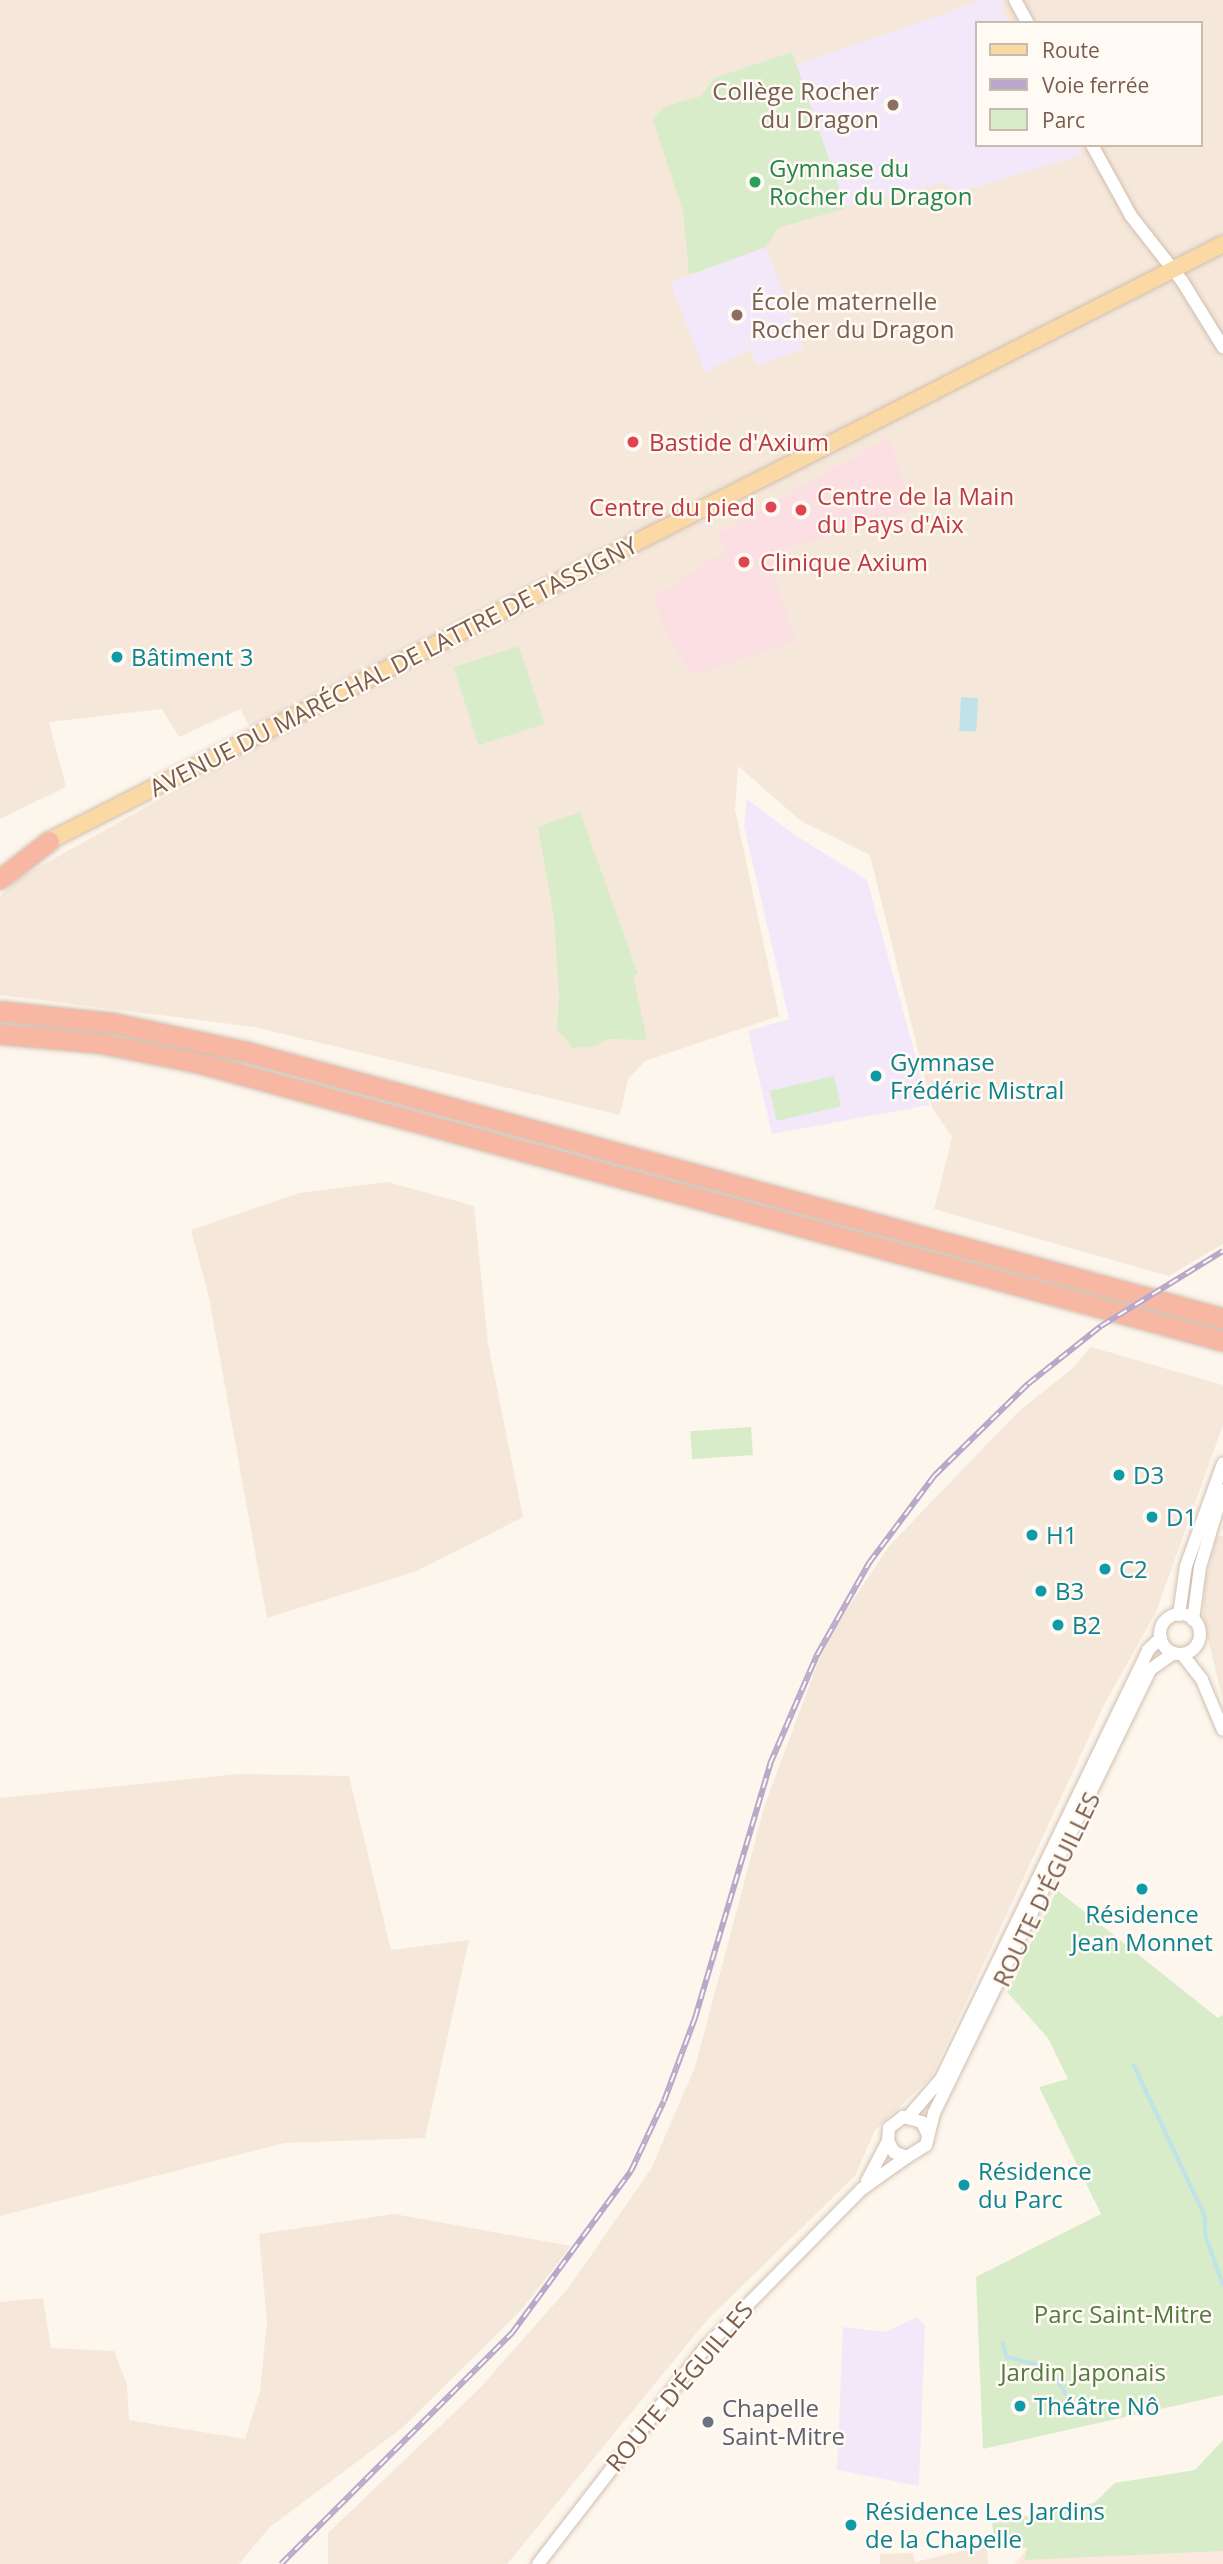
<!DOCTYPE html>
<meta charset="utf-8">
<style>
body{margin:0}
#map{position:relative;width:1223px;height:2564px;overflow:hidden;background:#fdf6ec;font-family:"Open Sans",sans-serif}
div>[style]{position:absolute}
.residential>*{inset:0;background:#f5e8da}
.commercial>*{inset:0;background:#fde8e0}
.education>*{inset:0;background:#f3e8fa}
.medical>*{inset:0;background:#fbdfe3}
.green>*{inset:0;background:#d8ecc9;transform-origin:0 0}
.water>*{inset:0;background:#bfe3e8;transform-origin:0 0}
.stream>*{height:3.5px;margin:-1.75px;padding:0 1.75px;transform-origin:1.75px;border-radius:1.75px;background:#bfe3e8}
.roads{filter:drop-shadow(0 0 2px #d1beb0) drop-shadow(0 0 2px #d1beb0)}
.minor>*{height:12px;margin:-6px;padding:0 6px;transform-origin:6px;border-radius:6px;background:#fff}
.minor>.ring{margin:-6px;padding:0;box-sizing:content-box;background:none;border:12px solid #fff;border-radius:50%}
.major>*{height:16px;margin:-8px;padding:0 8px;transform-origin:8px;border-radius:8px;background:#fbd9a5}
.highway>*{height:19px;margin:-9.5px;padding:0 9.5px;transform-origin:9.5px;border-radius:9.5px;background:#f7b7a3}
.rail>*{height:6px;margin-top:-3px;transform-origin:0;background:repeating-linear-gradient(90deg,#fffaf3 0 10px,#b9a8c9 0 20px);box-sizing:border-box;border-block:2px solid #b9a8c9}
.dots>*{width:19px;height:19px;translate:-50% -50%;box-sizing:border-box;border:4px solid #fffaf3;border-radius:50%}
span{translate:-50% -50%;white-space:nowrap;text-align:center;line-height:1.15;-webkit-text-stroke:5px #fffaf3;paint-order:stroke}
.education-label{font-size:24px;color:#785e54}
.right{translate:-100% -50%;text-align:right}
.left{translate:0 -50%;text-align:left}
.leisure-label{font-size:24px;color:#27864d}
.health-label{font-size:24px;color:#be3a42}
.culture-label{font-size:24px;color:#0d838f}
.street-label{font-size:24px;color:#7a5c4d}
.park-label{font-size:24px;color:#537a41}
.worship-label{font-size:24px;color:#5b616d}
.legend{position:absolute;left:975px;top:21px;width:228px;height:126px;box-sizing:border-box;background:#fffaf3;border:2px solid #cabbb1;margin:0;padding:9px 12px;list-style:none;font-size:21px;color:#7a5c4d}
.legend li{display:flex;align-items:center;gap:14px;height:35px}
.legend b{width:35px;border:2px solid #cabbb1}
</style>
<div id="map">
<div class="residential">
<i style="clip-path:polygon(evenodd,0 0,1223px 0,1223px 1244px,1169px 1276px,934px 1209px,952px 1137px,932px 1108px,870px 855px,801px 821px,738px 766px,735px 809px,779px 1016px,645px 1061px,628px 1079px,620px 1115px,254px 1027px,0 995px,0 896px,21px 877px,259px 744px,240px 709px,179px 737px,162px 709px,49px 722px,66px 787px,0 819px,0 0,976px 23px,1200px 23px,1200px 145px,976px 145px,976px 23px)"></i>
<i style="clip-path:polygon(388px 1182px,474px 1206px,488px 1344px,523px 1517px,417px 1571px,267px 1618px,209px 1298px,191px 1230px,299px 1193px)"></i>
<i style="clip-path:polygon(1091px 1347px,1223px 1385px,1223px 1425px,1156px 1612px,1104px 1705px,931px 2077px,875px 2130px,855px 2176px,708px 2319px,507px 2564px,328px 2564px,328px 2533px,480px 2388px,569px 2287px,651px 2169px,695px 2067px,765px 1804px,826px 1641px,889px 1546px,1020px 1410px,1072px 1369px)"></i>
<i style="clip-path:polygon(1217px 1536px,1223px 1536px,1223px 1701px,1203px 1618px,1205px 1585px)"></i>
<i style="clip-path:polygon(239px 1774px,349px 1776px,391px 1950px,469px 1940px,425px 2138px,284px 2143px,0 2216px,0 1798px)"></i>
<i style="clip-path:polygon(394px 2214px,571px 2246px,523px 2308px,402px 2428px,269px 2528px,239px 2564px,0 2564px,0 2302px,43px 2298px,51px 2348px,114px 2351px,127px 2385px,129px 2420px,245px 2439px,260px 2391px,267px 2322px,259px 2234px)"></i>
<i style="clip-path:polygon(987px 2545px,988px 2564px,880px 2564px,880px 2554px,913px 2553px,915px 2562px)"></i>
</div>
<div class="commercial">
<i style="clip-path:polygon(1223px 2538px,1223px 2564px,1015px 2564px,1027px 2548px)"></i>
</div>
<div class="education">
<i style="clip-path:polygon(983px 0,1003px 0,1003px 13px,1012px 23px,976px 23px,976px 145px,1076px 145px,1082px 155px,959px 192px,943px 182px,845px 207px,796px 65px)"></i>
<i style="clip-path:polygon(766px 247px,804px 348px,757px 366px,750px 349px,705px 372px,670px 282px)"></i>
<i style="clip-path:polygon(747px 799px,795px 835px,867px 880px,929px 1105px,772px 1134px,748px 1031px,789px 1019px,744px 826px)"></i>
<i style="clip-path:polygon(917px 2317px,925px 2326px,919px 2486px,837px 2470px,843px 2327px,885px 2332px)"></i>
</div>
<div class="medical">
<i style="clip-path:polygon(888px 438px,914px 510px,789px 548px,773px 573px,796px 642px,693px 675px,672px 645px,653px 597px,726px 551px,716px 535px)"></i>
</div>
<div class="green">
<i style="clip-path:polygon(792px 52px,846px 208px,778px 228px,766px 247px,689px 275px,683px 212px,653px 120px,664px 107px,701px 96px,714px 78px)"></i>
<i style="left:519px;top:646px;width:82px;height:69px;rotate:72deg"></i>
<i style="clip-path:polygon(580px 812px,638px 974px,633px 975px,647px 1040px,607px 1039px,596px 1046px,573px 1048px,557px 1029px,559px 997px,554px 918px,538px 827px)"></i>
<i style="left:834px;top:1076px;width:31px;height:66px;rotate:77deg"></i>
<i style="left:751px;top:1427px;width:28px;height:61px;rotate:86deg"></i>
<i style="clip-path:polygon(1057px 1890px,1218px 2018px,1223px 2015px,1223px 2395px,983px 2449px,976px 2277px,1101px 2214px,1039px 2087px,1068px 2079px,1048px 2038px,1007px 1992px)"></i>
<i style="clip-path:polygon(1223px 2440px,1223px 2551px,1024px 2560px,1027px 2548px,996px 2547px,992px 2523px,1094px 2503px,1115px 2483px,1195px 2470px)"></i>
</div>
<div class="water">
<i style="left:961px;top:697px;width:17px;height:34px;rotate:3deg"></i>
</div>
<div class="stream">
<i style="left:1134px;top:2065px;width:167px;rotate:64.8deg"></i>
<i style="left:1205px;top:2216px;width:20px;rotate:87deg"></i>
<i style="left:1206px;top:2236px;width:51px;rotate:70.5deg"></i>
<i style="left:1003px;top:2343px;width:15px;rotate:74deg"></i>
<i style="left:1007px;top:2357px;width:34px;rotate:14deg"></i>
<i style="left:1040px;top:2365px;width:11px;rotate:68deg"></i>
<i style="left:1044px;top:2375px;width:10px;rotate:-6deg"></i>
<i style="left:1054px;top:2374px;width:23px;rotate:59deg"></i>
</div>
<div class="roads">
<div class="minor">
<i style="left:1015px;top:0;width:26px;rotate:61deg"></i>
<i style="left:1092px;top:145px;width:81px;rotate:61.2deg"></i>
<i style="left:1131px;top:216px;width:83px;rotate:51.9deg"></i>
<i style="left:1182px;top:281px;width:78px;rotate:58.2deg"></i>
<i class="ring" style="left:1160px;top:1614px;width:28px;height:28px"></i>
<i style="left:1179px;top:1615px;width:49px;rotate:-81.9deg"></i>
<i style="left:1186px;top:1566px;width:109px;rotate:-70.1deg"></i>
<i style="left:1193px;top:1620px;width:53px;rotate:-82.5deg"></i>
<i style="left:1200px;top:1567px;width:80px;rotate:-73.4deg"></i>
<i style="left:1182px;top:1654px;width:33px;rotate:52deg"></i>
<i style="left:1202px;top:1680px;width:54px;rotate:67.2deg"></i>
<i style="left:909px;top:2116px;width:49px;rotate:-49.1deg"></i>
<i style="left:941px;top:2079px;width:476px;rotate:-64.2deg"></i>
<i style="left:1148px;top:1650px;width:18px;rotate:-43deg"></i>
<i style="left:928px;top:2135px;width:14px;rotate:-115deg"></i>
<i style="left:922px;top:2122px;width:20px;rotate:-165deg"></i>
<i style="left:903px;top:2117px;width:18px;rotate:142deg"></i>
<i style="left:889px;top:2128px;width:13px;rotate:94deg"></i>
<i style="left:888px;top:2141px;width:13px;rotate:61deg"></i>
<i style="left:894px;top:2152px;width:14px;rotate:21deg"></i>
<i style="left:907px;top:2157px;width:22px;rotate:-32deg"></i>
<i style="left:926px;top:2145px;width:33px;rotate:-76deg"></i>
<i style="left:934px;top:2113px;width:494px;rotate:-64deg"></i>
<i style="left:1151px;top:1669px;width:28px;rotate:-35deg"></i>
<i style="left:867px;top:2181px;width:45px;rotate:-62.3deg"></i>
<i style="left:538px;top:2564px;width:274px;rotate:-52.3deg"></i>
<i style="left:706px;top:2347px;width:222px;rotate:-45.4deg"></i>
<i style="left:862px;top:2189px;width:55px;rotate:-35.4deg"></i>
</div>
<div class="major">
<i style="left:49px;top:841px;width:1317px;rotate:-26.95deg"></i>
</div>
<div class="highway">
<i style="left:0;top:879px;width:62px;rotate:-37.8deg"></i>
<i style="left:0;top:1011px;width:115px;rotate:6deg"></i>
<i style="left:114px;top:1023px;width:133px;rotate:12.2deg"></i>
<i style="left:244px;top:1051px;width:1015px;rotate:15.26deg"></i>
<i style="left:0;top:1034px;width:99px;rotate:5.2deg"></i>
<i style="left:99px;top:1043px;width:102px;rotate:11.3deg"></i>
<i style="left:199px;top:1063px;width:1061px;rotate:15.19deg"></i>
</div>
</div>
<div class="rail">
<i style="left:281px;top:2564px;width:327px;rotate:-45deg"></i>
<i style="left:512px;top:2333px;width:201px;rotate:-53.7deg"></i>
<i style="left:631px;top:2171px;width:77px;rotate:-64.8deg"></i>
<i style="left:664px;top:2101px;width:89px;rotate:-69.5deg"></i>
<i style="left:695px;top:2018px;width:265px;rotate:-73.5deg"></i>
<i style="left:770px;top:1764px;width:119px;rotate:-66.7deg"></i>
<i style="left:817px;top:1655px;width:106px;rotate:-60.5deg"></i>
<i style="left:869px;top:1563px;width:109px;rotate:-53.2deg"></i>
<i style="left:934px;top:1476px;width:132px;rotate:-44.4deg"></i>
<i style="left:1028px;top:1384px;width:93px;rotate:-38.5deg"></i>
<i style="left:1101px;top:1326px;width:143px;rotate:-31.6deg"></i>
</div>
<div class="dots">
<i style="left:893px;top:105px;background:#8d6e63"></i>
<i style="left:755px;top:182px;background:#2e9e5b"></i>
<i style="left:737px;top:315px;background:#8d6e63"></i>
<i style="left:633px;top:442px;background:#e0444e"></i>
<i style="left:771px;top:507px;background:#e0444e"></i>
<i style="left:801px;top:510px;background:#e0444e"></i>
<i style="left:744px;top:562px;background:#e0444e"></i>
<i style="left:117px;top:657px;background:#0f9aa8"></i>
<i style="left:876px;top:1076px;background:#0f9aa8"></i>
<i style="left:1119px;top:1475px;background:#0f9aa8"></i>
<i style="left:1152px;top:1517px;background:#0f9aa8"></i>
<i style="left:1032px;top:1535px;background:#0f9aa8"></i>
<i style="left:1105px;top:1569px;background:#0f9aa8"></i>
<i style="left:1041px;top:1591px;background:#0f9aa8"></i>
<i style="left:1058px;top:1625px;background:#0f9aa8"></i>
<i style="left:1142px;top:1889px;background:#0f9aa8"></i>
<i style="left:964px;top:2185px;background:#0f9aa8"></i>
<i style="left:1020px;top:2406px;background:#0f9aa8"></i>
<i style="left:708px;top:2422px;background:#6b7280"></i>
<i style="left:851px;top:2525px;background:#0f9aa8"></i>
</div>
<div class="education-label">
<span class="right" style="left:879px;top:105px">Collège Rocher<br>du Dragon</span>
<span class="left" style="left:751px;top:315px">École maternelle<br>Rocher du Dragon</span>
</div>
<div class="leisure-label">
<span class="left" style="left:769px;top:182px">Gymnase du<br>Rocher du Dragon</span>
</div>
<div class="health-label">
<span class="left" style="left:649px;top:442px">Bastide d'Axium</span>
<span class="left" style="left:817px;top:510px">Centre de la Main<br>du Pays d'Aix</span>
<span class="right" style="left:755px;top:507px">Centre du pied</span>
<span class="left" style="left:760px;top:562px">Clinique Axium</span>
</div>
<div class="culture-label">
<span class="left" style="left:131px;top:657px">Bâtiment 3</span>
<span class="left" style="left:890px;top:1076px">Gymnase<br>Frédéric Mistral</span>
<span class="left" style="left:1133px;top:1475px">D3</span>
<span class="left" style="left:1166px;top:1517px">D1</span>
<span class="left" style="left:1046px;top:1535px">H1</span>
<span class="left" style="left:1119px;top:1569px">C2</span>
<span class="left" style="left:1055px;top:1591px">B3</span>
<span class="left" style="left:1072px;top:1625px">B2</span>
<span style="left:1142px;top:1928px">Résidence<br>Jean Monnet</span>
<span class="left" style="left:978px;top:2185px">Résidence<br>du Parc</span>
<span class="left" style="left:1034px;top:2406px">Théâtre Nô</span>
<span class="left" style="left:865px;top:2525px">Résidence Les Jardins<br>de la Chapelle</span>
</div>
<div class="street-label">
<span style="left:393px;top:666px;rotate:-27deg">AVENUE DU MARÉCHAL DE LATTRE DE TASSIGNY</span>
<span style="left:1046px;top:1889px;rotate:-64deg">ROUTE D'ÉGUILLES</span>
<span style="left:679px;top:2386px;rotate:-50deg">ROUTE D'ÉGUILLES</span>
</div>
<div class="park-label">
<span style="left:1123px;top:2314px">Parc Saint-Mitre</span>
<span style="left:1083px;top:2372px">Jardin Japonais</span>
</div>
<div class="worship-label">
<span class="left" style="left:722px;top:2422px">Chapelle<br>Saint-Mitre</span>
</div>
<ul class="legend">
<li><b style="height:9px;background:#fbd9a5"></b>Route</li>
<li><b style="height:9px;background:#b9a8c9"></b>Voie ferrée</li>
<li><b style="height:19px;background:#d8ecc9"></b>Parc</li>
</ul>
</div>
